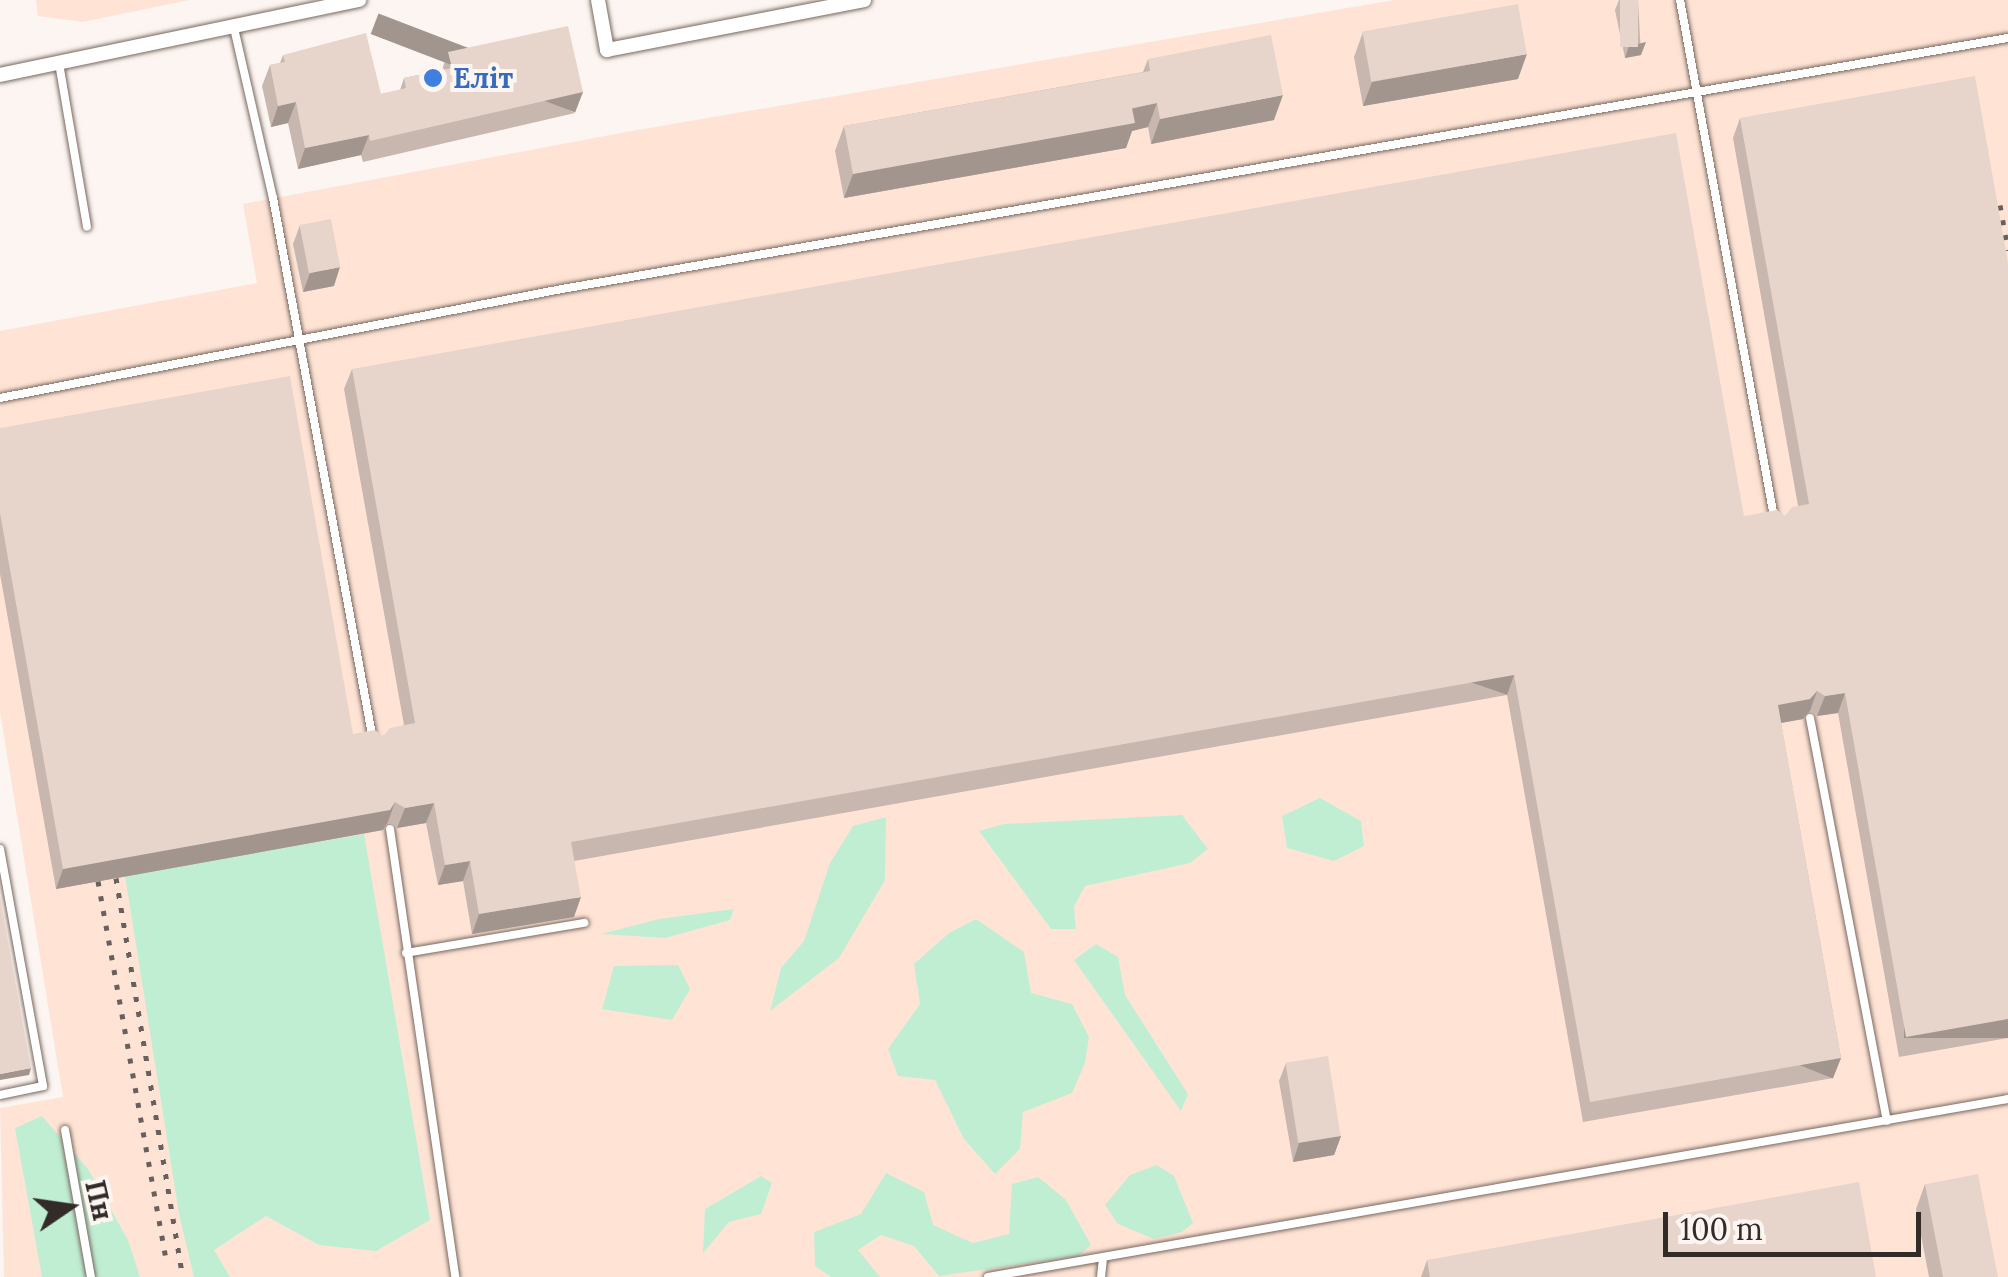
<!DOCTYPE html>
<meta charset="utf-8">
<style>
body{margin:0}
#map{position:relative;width:2008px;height:1277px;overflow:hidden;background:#fcf5f1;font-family:Lora,serif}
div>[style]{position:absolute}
.built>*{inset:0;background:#ffe4d6}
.green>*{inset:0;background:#c0eed2}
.roads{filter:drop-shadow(0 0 2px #78685f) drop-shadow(0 0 2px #78685f)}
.lane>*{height:8px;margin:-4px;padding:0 4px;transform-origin:4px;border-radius:4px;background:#fff}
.street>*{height:14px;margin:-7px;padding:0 7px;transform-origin:7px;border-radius:7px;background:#fff}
.rail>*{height:5px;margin-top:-2.5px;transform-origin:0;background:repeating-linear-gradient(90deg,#67605c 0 5px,transparent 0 15px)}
.wall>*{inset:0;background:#c7b7af}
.shaded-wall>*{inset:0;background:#a2958e;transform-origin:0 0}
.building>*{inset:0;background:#e7d5cb;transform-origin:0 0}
.dots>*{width:28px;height:28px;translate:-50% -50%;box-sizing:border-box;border:5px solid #fcf5f1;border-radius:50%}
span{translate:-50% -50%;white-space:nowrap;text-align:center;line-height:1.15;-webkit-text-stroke:8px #fcf5f1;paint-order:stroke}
.shop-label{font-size:28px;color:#366cbe;font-weight:700}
.left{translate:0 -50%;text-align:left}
.north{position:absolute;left:20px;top:1157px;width:100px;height:100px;-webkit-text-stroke:8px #fcf5f1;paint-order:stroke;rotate:77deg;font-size:28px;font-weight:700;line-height:40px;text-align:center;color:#322b27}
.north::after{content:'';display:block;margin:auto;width:35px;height:45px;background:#322b27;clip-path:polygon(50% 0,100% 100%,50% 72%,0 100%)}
.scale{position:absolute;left:1663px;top:1212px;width:258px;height:45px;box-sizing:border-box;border:5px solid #322b27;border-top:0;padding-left:12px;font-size:30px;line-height:35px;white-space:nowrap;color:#322b27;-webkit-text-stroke:8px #fcf5f1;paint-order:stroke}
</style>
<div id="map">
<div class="built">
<i style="clip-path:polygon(36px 0,189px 0,83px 22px,38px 16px)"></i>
<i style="clip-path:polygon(1394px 0,2008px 0,2008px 1277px,4px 1277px,0 1108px,63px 1097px,0 712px,0 331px,257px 283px,243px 204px,626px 132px)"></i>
</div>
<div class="green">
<i style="clip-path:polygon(1320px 798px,1361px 821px,1364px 846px,1334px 861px,1287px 848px,1282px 816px)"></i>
<i style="clip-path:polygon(1182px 815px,1208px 849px,1190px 863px,1085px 886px,1074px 907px,1076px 929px,1051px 929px,979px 831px,1004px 824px)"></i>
<i style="clip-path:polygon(886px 817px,885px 880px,839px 958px,770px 1011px,781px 968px,804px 941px,830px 863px,853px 826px)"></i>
<i style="clip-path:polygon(364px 834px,430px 1220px,376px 1251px,319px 1245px,266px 1216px,214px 1250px,230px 1277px,194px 1277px,179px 1214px,125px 876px)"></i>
<i style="clip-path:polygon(734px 909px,730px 920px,665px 938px,601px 934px,659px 919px)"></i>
<i style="clip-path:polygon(976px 919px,1024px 952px,1031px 993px,1072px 1004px,1089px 1037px,1085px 1063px,1072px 1093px,1023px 1112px,1020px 1149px,995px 1174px,964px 1139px,935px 1080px,898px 1076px,888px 1049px,920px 1004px,914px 964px,949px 933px)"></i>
<i style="clip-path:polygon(1096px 944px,1118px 957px,1125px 995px,1188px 1094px,1181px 1111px,1074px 960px)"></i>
<i style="clip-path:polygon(678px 965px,690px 989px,672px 1020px,602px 1009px,614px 966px)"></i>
<i style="clip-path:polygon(42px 1116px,88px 1169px,128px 1240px,140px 1277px,42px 1277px,15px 1128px)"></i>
<i style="clip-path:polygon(1157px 1165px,1174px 1176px,1193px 1223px,1182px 1232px,1154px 1239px,1118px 1224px,1105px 1205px,1130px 1175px)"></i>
<i style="clip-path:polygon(886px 1173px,924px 1192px,933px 1225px,973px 1243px,1009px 1234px,1012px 1184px,1038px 1177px,1066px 1200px,1091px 1245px,1078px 1256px,939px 1276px,914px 1246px,881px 1235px,858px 1250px,880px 1277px,831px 1277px,815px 1266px,814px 1232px,861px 1214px)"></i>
<i style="clip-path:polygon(761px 1176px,772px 1183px,761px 1214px,729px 1222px,703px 1253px,705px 1209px)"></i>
</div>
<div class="roads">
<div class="lane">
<i style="left:1680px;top:0;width:525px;rotate:79.7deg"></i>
<i style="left:234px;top:28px;width:174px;rotate:77.1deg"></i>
<i style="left:273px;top:198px;width:551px;rotate:79.55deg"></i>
<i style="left:59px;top:63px;width:166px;rotate:80.3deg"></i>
<i style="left:0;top:398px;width:572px;rotate:-10.98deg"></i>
<i style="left:562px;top:289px;width:1468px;rotate:-9.85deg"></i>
<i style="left:1810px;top:718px;width:410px;rotate:79.2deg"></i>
<i style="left:390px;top:829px;width:453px;rotate:81.7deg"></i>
<i style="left:0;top:849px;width:241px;rotate:79.7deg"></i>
<i style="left:43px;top:1086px;width:44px;rotate:168.2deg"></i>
<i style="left:406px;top:953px;width:181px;rotate:-9.6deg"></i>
<i style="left:65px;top:1130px;width:149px;rotate:80deg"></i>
<i style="left:988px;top:1277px;width:1035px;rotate:-9.9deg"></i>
<i style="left:1101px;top:1277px;width:18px;rotate:-84deg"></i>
</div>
<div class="street">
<i style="left:598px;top:0;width:51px;rotate:79.8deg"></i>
<i style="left:607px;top:50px;width:262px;rotate:-11deg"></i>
<i style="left:0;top:75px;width:367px;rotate:-11.8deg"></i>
</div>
</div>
<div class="rail">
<i style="left:2000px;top:205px;width:46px;rotate:79.9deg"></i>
<i style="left:116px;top:878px;width:405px;rotate:80.5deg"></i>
<i style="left:98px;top:881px;width:385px;rotate:79.8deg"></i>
</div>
<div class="wall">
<i style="clip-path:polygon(1619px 0,1638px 0,1641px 55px,1625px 58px,1615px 10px)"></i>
<i style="clip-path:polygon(1363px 32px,1518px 79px,1363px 106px,1354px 57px)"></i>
<i style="clip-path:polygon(448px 52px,575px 113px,363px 162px,361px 155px,298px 169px,288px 123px,271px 127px,262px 86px,270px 65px,280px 63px,283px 55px,381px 94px,400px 90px,404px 78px,442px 70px)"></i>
<i style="clip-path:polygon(1148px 59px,1274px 120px,1151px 144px,1148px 127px,1132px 131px,1126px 148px,844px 198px,835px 151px,844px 126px,1143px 72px)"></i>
<i style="clip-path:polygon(1740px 118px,2008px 1038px,1899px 1057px,1838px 713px,1817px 716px,1810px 711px,1803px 719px,1781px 723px,1841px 1058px,1833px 1078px,1583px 1122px,1507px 695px,574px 861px,574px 917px,472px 934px,463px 881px,438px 885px,426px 823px,397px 828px,388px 822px,383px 830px,56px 889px,0 574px,0 428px,353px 734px,383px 736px,404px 725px,344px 389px,352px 369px,1744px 516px,1785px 516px,1798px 506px,1733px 138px)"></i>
<i style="clip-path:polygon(300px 225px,334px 286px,303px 292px,293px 244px)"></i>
<i style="clip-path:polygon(1286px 1063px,1341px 1136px,1334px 1155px,1293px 1162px,1279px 1081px)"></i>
<i style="clip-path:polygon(1925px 1184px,1998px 1277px,1929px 1277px,1916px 1209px)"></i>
<i style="clip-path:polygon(1427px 1260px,1876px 1277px,1421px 1277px)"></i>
</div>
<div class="shaded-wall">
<i style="clip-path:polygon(1646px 42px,1641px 55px,1625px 58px,1629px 46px)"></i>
<i style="clip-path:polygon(1527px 54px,1518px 79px,1363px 106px,1372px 82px)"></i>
<i style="left:583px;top:92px;width:22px;height:219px;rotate:111deg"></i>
<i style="clip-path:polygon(1283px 95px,1274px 120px,1151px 144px,1160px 119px)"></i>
<i style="clip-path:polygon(296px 102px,288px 123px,271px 127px,278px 106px)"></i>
<i style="clip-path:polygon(1157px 103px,1148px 127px,1132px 131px,1126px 148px,844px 198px,853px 174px)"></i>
<i style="clip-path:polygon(369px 135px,361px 155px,298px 169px,305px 148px)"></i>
<i style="clip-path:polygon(340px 267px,334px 286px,303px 292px,310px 273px)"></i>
<i style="left:1514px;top:675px;width:21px;height:958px;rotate:109deg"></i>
<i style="clip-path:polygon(1817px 691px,1810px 711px,1803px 719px,1770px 725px,1778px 705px)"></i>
<i style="clip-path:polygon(1845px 693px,1838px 713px,1817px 716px,1825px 696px)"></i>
<i style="clip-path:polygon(395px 802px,388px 822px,383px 830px,56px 889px,63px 869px)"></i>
<i style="clip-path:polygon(434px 803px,426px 823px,397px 828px,405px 808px)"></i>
<i style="clip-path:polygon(470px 861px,463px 881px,438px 885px,445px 865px)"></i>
<i style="clip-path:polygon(581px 897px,574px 917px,472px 934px,479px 914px)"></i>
<i style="left:2008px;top:1019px;width:19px;height:104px;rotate:90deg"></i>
<i style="left:1841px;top:1058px;width:22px;height:255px;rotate:112deg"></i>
<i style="clip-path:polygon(31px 1068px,29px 1075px,0 1080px,0 1074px)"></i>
<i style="clip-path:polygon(1341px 1136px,1334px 1155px,1293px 1162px,1299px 1143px)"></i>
</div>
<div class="building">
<i style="left:1620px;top:0;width:18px;height:47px"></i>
<i style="left:1518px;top:4px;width:51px;height:158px;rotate:80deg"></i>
<i style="clip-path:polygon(568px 26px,583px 92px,370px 141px,369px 135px,305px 148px,296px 102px,278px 106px,270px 65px,285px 62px,283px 55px,366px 33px,381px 94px,406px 88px,404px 78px,452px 68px,448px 52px)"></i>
<i style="clip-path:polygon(1271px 35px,1283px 95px,1160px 119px,1157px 103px,1132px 108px,1135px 123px,853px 174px,844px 126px,1150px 71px,1148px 59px)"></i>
<i style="clip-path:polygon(1975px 76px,2008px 263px,2008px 1019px,1906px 1037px,1845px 693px,1825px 696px,1817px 691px,1810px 699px,1778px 705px,1841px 1058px,1590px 1102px,1514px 675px,571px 842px,581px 897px,479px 914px,470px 861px,445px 865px,434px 803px,405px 808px,395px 802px,390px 810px,63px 869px,0 513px,0 428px,290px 376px,353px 734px,375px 730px,383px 736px,390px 728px,415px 723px,352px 369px,1676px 133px,1744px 516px,1777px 510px,1785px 516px,1792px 507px,1809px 504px,1740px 118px)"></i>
<i style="left:331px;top:219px;width:49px;height:32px;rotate:79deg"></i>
<i style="clip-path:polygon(0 896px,31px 1068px,0 1074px)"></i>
<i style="left:1328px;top:1056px;width:81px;height:43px;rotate:81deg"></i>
<i style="left:1978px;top:1174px;width:105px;height:54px;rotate:79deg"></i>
<i style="clip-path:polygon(1859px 1182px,1876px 1277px,1430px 1277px,1427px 1260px)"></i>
</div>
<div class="dots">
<i style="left:433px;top:78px;background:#3f7fe0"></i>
</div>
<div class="shop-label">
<span class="left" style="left:453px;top:78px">Еліт</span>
</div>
<div class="north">Пн</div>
<div class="scale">100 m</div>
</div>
